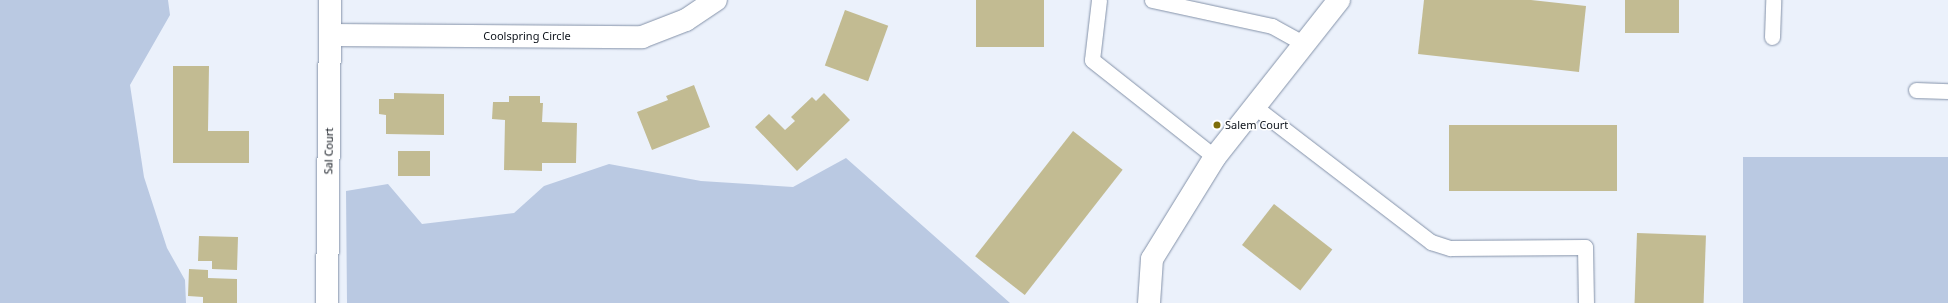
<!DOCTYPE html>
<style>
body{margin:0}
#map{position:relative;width:1948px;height:303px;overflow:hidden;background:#ebf1fb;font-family:"Noto Sans",sans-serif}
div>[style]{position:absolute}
.green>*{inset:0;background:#bac9e2;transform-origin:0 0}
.building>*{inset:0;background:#c2bb92;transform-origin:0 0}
.roads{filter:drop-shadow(0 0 1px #8492a9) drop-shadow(0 0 1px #8492a9)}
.service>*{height:15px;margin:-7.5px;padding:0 7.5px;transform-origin:7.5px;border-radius:7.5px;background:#fff}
.minor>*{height:22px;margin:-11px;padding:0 11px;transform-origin:11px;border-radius:11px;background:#fff}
.dots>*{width:11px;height:11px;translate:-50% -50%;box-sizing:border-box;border:2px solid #fff;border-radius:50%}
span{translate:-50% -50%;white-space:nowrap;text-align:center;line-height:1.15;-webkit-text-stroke:3px #fff;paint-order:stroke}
.street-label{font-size:11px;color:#0b1119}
.poi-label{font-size:11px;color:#0b1119}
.left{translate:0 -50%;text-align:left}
</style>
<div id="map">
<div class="green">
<i style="clip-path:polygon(0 0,168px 0,170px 15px,130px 85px,144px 177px,167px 248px,185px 280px,186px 303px,0 303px)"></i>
<i style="left:1948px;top:157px;width:146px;height:205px;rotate:90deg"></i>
<i style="clip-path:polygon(846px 158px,1010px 303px,347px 303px,346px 191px,388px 184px,422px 224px,514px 213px,544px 186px,609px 164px,701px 181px,793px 187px)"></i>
</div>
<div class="building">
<i style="left:976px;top:0;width:68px;height:47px"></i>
<i style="clip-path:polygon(1424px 0,1531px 0,1586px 6px,1579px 72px,1418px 54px)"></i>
<i style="left:1625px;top:0;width:54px;height:33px"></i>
<i style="left:845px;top:10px;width:46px;height:59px;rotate:20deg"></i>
<i style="clip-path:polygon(173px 66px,209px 66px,208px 131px,249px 131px,249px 163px,173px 163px)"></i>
<i style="clip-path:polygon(694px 85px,710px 127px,652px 150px,637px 112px,668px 100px,666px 96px)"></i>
<i style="clip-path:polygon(394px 93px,444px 94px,444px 135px,386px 134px,386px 115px,379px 114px,379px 99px,394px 99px)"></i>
<i style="clip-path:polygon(824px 93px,850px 120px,797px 171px,755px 127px,769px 114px,785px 130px,795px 121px,791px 117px,812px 97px,816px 101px)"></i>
<i style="clip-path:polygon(509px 96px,540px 96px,540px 103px,543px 103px,542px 122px,577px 123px,576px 163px,542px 163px,542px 171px,504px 170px,505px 120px,492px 119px,493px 102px,509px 102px)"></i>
<i style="left:1449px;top:125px;width:168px;height:66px"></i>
<i style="left:1073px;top:131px;width:63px;height:159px;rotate:38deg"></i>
<i style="left:398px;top:151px;width:32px;height:25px"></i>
<i style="left:1274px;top:204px;width:74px;height:52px;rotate:38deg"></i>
<i style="left:1637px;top:233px;width:69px;height:70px;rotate:2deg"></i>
<i style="clip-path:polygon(199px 236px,238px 237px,237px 270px,212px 269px,212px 261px,198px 261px)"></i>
<i style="clip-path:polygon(189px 269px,208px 270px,208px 278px,237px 279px,237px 303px,203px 303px,203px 297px,188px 296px)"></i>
</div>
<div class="roads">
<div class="service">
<i style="left:1099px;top:0;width:60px;rotate:96.7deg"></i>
<i style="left:1092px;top:60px;width:157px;rotate:38.3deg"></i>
<i style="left:1152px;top:0;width:123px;rotate:12.2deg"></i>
<i style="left:1272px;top:26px;width:38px;rotate:29deg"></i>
<i style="left:1772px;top:37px;width:37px;rotate:-88deg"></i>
<i style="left:1916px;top:90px;width:32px;rotate:2deg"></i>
<i style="left:1255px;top:107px;width:222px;rotate:37.5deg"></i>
<i style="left:1431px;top:242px;width:20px;rotate:18deg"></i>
<i style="left:1450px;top:248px;width:135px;rotate:-0.4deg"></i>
<i style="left:1585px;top:247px;width:56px;rotate:89deg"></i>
</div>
<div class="minor">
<i style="left:330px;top:35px;width:312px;rotate:0.4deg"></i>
<i style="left:642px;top:37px;width:47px;rotate:-21.1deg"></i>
<i style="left:686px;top:20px;width:36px;rotate:-34deg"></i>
<i style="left:327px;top:303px;width:303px;rotate:-89.4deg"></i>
<i style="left:1149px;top:303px;width:44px;rotate:-86.1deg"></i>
<i style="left:1152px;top:259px;width:120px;rotate:-58.3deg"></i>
<i style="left:1215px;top:157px;width:200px;rotate:-51.7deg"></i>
</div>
</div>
<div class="dots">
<i style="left:1217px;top:125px;background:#7e6e0b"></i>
</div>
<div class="street-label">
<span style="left:527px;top:36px">Coolspring Circle</span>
<span style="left:329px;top:151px;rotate:-89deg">Sal Court</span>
</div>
<div class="poi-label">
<span class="left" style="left:1225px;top:125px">Salem Court</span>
</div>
</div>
